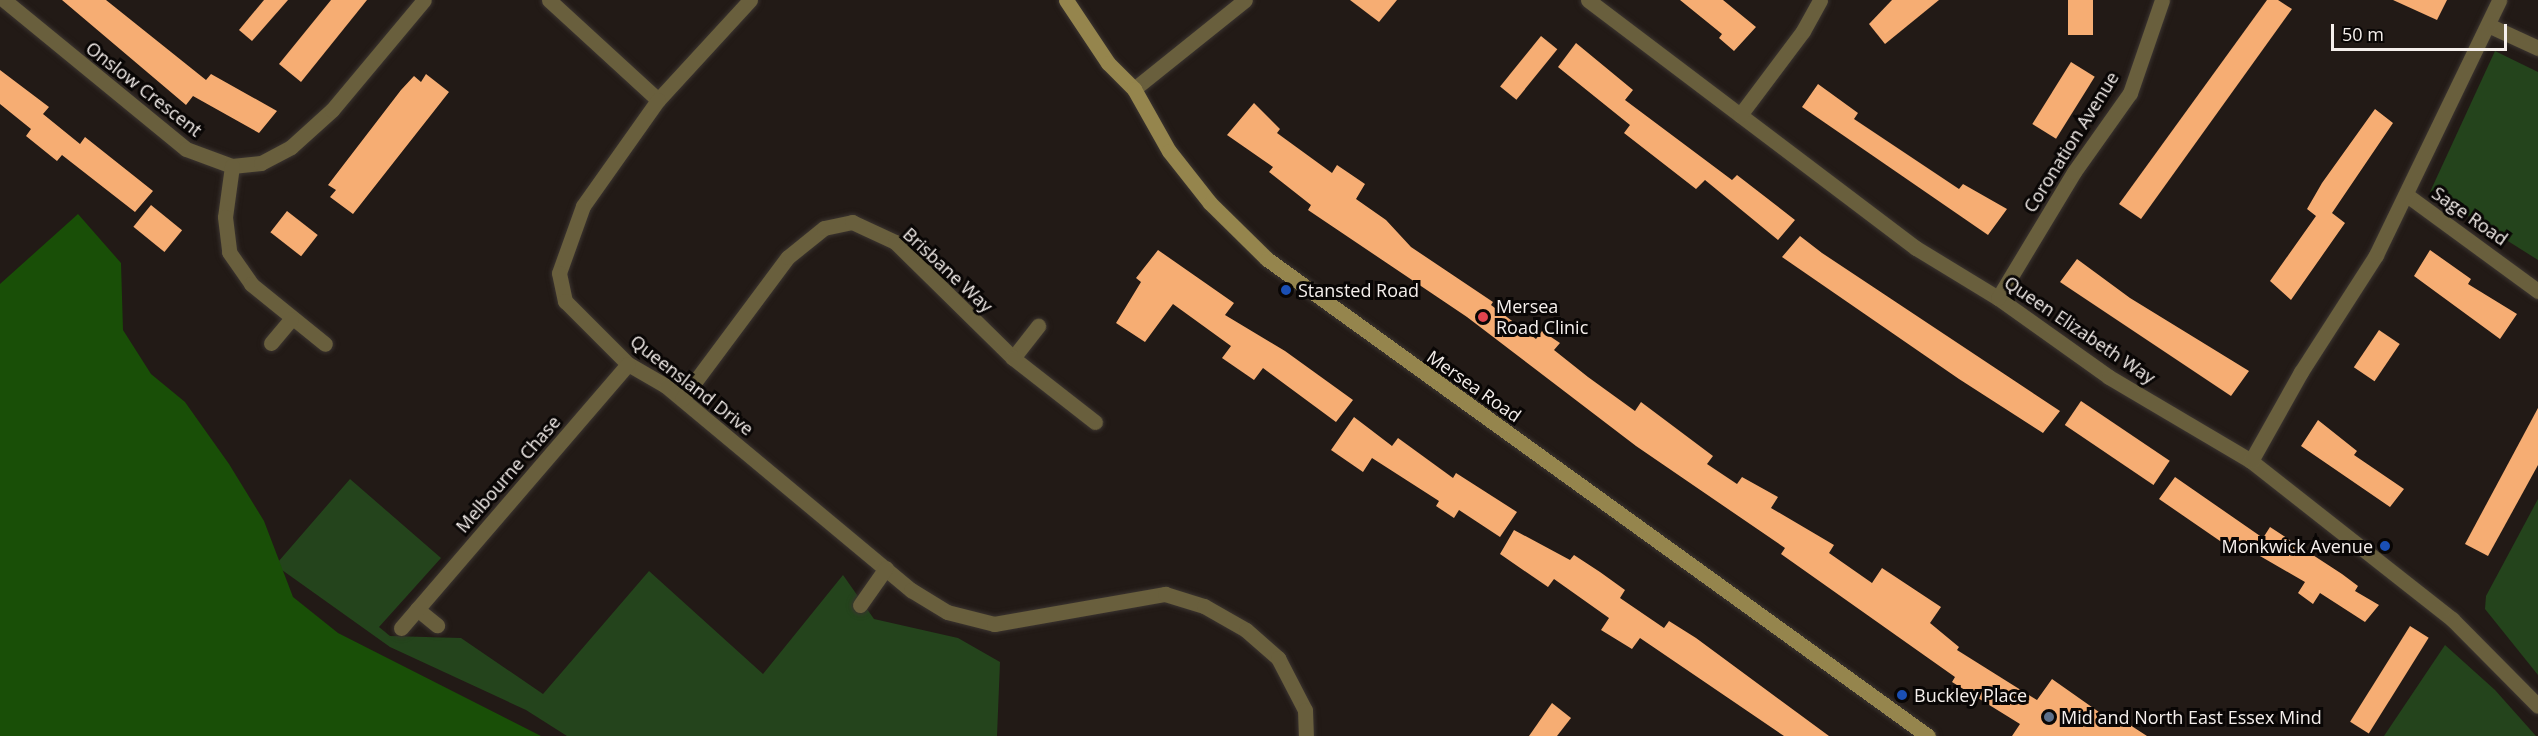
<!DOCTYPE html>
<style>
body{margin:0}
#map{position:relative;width:2538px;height:736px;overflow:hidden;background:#221a16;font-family:"Open Sans",sans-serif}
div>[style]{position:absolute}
.green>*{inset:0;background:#24441c}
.forest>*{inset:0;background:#194f07}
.building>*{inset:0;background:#f6ad73;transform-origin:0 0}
.roads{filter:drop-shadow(0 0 2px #3b3430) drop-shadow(0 0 2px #3b3430)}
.minor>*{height:15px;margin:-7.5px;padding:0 7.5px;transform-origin:7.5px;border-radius:7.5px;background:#695f3d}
.secondary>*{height:15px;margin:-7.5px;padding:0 7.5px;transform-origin:7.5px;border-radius:7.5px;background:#95854d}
.dots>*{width:16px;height:16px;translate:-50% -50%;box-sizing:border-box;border:3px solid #090605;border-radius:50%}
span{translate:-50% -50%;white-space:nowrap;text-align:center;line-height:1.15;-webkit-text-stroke:6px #090605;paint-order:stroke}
.street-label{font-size:18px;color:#f5efec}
.poi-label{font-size:18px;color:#f5efec}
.left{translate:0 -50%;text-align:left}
.right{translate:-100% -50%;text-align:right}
.scale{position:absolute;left:2331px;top:24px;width:176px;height:27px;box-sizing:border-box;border:3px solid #f5efec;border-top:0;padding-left:8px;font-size:18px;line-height:21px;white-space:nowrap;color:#f5efec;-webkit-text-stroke:4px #090605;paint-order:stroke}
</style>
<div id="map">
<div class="green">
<i style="clip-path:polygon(2495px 51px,2538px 72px,2538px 260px,2430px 192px)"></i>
<i style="clip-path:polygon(350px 479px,441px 558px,379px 627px,390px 636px,461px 638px,543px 694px,649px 571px,763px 674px,843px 575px,874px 619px,958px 638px,1000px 662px,997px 736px,567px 736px,526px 710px,390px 647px,282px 570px,278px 562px)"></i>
<i style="clip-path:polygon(2538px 499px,2538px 675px,2485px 609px,2486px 596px)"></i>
<i style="clip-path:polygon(2445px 645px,2495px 690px,2536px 736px,2384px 736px)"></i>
</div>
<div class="forest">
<i style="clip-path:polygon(78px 214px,121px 263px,123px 330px,151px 374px,185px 402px,229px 464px,264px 521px,293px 597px,338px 633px,541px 736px,0 736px,0 284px)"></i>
</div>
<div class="building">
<i style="clip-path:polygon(62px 0,106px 0,206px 80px,211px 74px,277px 111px,259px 133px,193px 96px,186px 105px)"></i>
<i style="clip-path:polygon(264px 0,288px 0,252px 41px,239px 30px)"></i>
<i style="clip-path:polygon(331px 0,367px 0,301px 82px,279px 64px)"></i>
<i style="clip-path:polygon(1350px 0,1397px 0,1379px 22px)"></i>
<i style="clip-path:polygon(1680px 0,1723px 0,1756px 27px,1734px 51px,1719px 38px,1722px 34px)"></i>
<i style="clip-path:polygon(1892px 0,1939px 0,1885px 44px,1869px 24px)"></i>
<i style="left:2068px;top:0;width:25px;height:35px"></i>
<i style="clip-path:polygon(2267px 0,2278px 0,2292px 9px,2141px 219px,2119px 204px)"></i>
<i style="clip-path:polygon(2393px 0,2447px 0,2437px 20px)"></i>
<i style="left:1541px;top:36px;width:21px;height:65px;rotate:39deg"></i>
<i style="clip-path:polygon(1576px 43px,1633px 90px,1625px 100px,1732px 180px,1737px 175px,1795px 220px,1778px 240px,1705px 180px,1696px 189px,1624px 133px,1630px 125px,1558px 67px)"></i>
<i style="left:2071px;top:62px;width:28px;height:73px;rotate:32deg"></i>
<i style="clip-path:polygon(0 70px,49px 107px,43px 114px,80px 144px,85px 137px,153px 191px,135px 212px,62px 155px,57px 161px,26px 136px,31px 129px,0 104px)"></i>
<i style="clip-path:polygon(426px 74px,449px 92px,353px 214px,330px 197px,336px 190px,328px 185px,401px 90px,414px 76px,421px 82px)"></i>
<i style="clip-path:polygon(1818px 84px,1858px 113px,1854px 119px,1959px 189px,1963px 184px,2007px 209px,1988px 235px,1802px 107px)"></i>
<i style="clip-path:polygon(1254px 103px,1280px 129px,1277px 133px,1332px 173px,1337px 165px,1365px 184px,1356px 199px,1386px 220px,1411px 247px,1493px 302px,1491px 305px,1536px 339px,1542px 331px,1560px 343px,1554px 350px,1588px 377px,1635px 411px,1641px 402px,1713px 456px,1707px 464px,1737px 484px,1742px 477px,1778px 497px,1771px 508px,1834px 545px,1829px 553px,1872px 583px,1882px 568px,1941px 607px,1930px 623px,1959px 647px,1957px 650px,2037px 700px,2052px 679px,2106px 717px,2110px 712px,2147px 736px,2012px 736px,2020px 724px,1952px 682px,1955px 677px,1781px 554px,1785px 548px,1636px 446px,1467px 317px,1308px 210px,1311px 205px,1269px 172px,1273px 167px,1227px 135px)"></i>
<i style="clip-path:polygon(2375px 109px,2393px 123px,2332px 213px,2345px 223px,2291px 300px,2270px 281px,2316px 216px,2307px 209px,2322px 183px)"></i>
<i style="left:151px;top:205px;width:40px;height:28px;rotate:39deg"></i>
<i style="left:287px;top:211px;width:39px;height:27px;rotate:38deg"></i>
<i style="clip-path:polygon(1800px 236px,1822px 253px,2060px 411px,2043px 433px,1959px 379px,1782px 257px)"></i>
<i style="clip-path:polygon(1158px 250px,1234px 303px,1225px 315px,1285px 351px,1353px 400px,1336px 422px,1263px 368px,1254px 380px,1222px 358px,1231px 346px,1173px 304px,1145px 342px,1116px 323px,1141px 282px,1136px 278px)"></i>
<i style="clip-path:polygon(2430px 250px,2471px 279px,2468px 284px,2517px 314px,2500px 339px,2414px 276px)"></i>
<i style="clip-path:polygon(2077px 259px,2130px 298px,2249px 371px,2231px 396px,2060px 282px)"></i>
<i style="left:2379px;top:330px;width:25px;height:45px;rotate:34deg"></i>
<i style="left:2081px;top:401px;width:107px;height:29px;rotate:34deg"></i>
<i style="clip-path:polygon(2538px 408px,2538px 465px,2488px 556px,2465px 544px)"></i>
<i style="clip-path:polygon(1354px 417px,1392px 446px,1398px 438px,1453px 478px,1456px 473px,1517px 512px,1500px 537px,1459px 510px,1454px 518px,1436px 506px,1439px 501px,1372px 458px,1363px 472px,1331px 450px)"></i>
<i style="clip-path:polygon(2318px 420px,2357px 451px,2354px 455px,2404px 489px,2390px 507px,2301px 446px)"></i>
<i style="clip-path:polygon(2175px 477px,2263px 538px,2270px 527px,2342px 574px,2358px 586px,2355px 591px,2379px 605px,2365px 622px,2320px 593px,2313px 604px,2298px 593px,2305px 582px,2241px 545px,2236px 552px,2159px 499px)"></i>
<i style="clip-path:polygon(1514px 530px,1570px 560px,1574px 555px,1600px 572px,1625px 590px,1620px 598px,1664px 628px,1669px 621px,1696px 638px,1829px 736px,1784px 736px,1640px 638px,1632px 649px,1601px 630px,1609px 618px,1554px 579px,1548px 587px,1500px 554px)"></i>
<i style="left:2410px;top:626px;width:22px;height:113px;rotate:32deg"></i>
<i style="clip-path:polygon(1552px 703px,1571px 718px,1557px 736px,1529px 736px)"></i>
</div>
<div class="roads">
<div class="minor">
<i style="left:4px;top:0;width:235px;rotate:39.3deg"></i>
<i style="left:186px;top:149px;width:49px;rotate:20.3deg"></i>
<i style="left:232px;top:166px;width:29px;rotate:-6deg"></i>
<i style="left:261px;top:163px;width:34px;rotate:-28deg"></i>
<i style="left:291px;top:147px;width:55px;rotate:-42.1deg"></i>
<i style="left:332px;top:110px;width:143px;rotate:-50.1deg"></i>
<i style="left:549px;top:0;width:148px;rotate:42.5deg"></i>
<i style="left:750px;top:0;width:136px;rotate:132.6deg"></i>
<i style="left:658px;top:100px;width:130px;rotate:125.3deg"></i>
<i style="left:583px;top:206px;width:71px;rotate:109.7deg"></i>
<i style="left:559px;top:273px;width:29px;rotate:78deg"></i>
<i style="left:565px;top:301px;width:89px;rotate:45deg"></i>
<i style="left:628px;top:364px;width:44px;rotate:30.1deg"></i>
<i style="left:666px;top:386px;width:319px;rotate:39.8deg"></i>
<i style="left:911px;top:590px;width:42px;rotate:31.4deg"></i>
<i style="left:947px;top:612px;width:49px;rotate:14.3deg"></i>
<i style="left:994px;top:624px;width:174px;rotate:-10deg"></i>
<i style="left:1165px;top:594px;width:41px;rotate:17.1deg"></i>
<i style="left:1204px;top:606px;width:48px;rotate:29.7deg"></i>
<i style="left:1246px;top:630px;width:43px;rotate:41.2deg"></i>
<i style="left:1278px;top:658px;width:59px;rotate:62.6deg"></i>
<i style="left:1305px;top:710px;width:26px;rotate:88deg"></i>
<i style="left:1588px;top:0;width:411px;rotate:37.1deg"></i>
<i style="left:1916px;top:248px;width:96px;rotate:31.4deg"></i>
<i style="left:1998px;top:298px;width:136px;rotate:35.4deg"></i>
<i style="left:2109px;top:377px;width:165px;rotate:30.6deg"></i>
<i style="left:2251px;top:461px;width:256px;rotate:38.2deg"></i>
<i style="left:2452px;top:619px;width:122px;rotate:45.3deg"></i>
<i style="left:2488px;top:25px;width:55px;rotate:24.7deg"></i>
<i style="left:1134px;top:89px;width:142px;rotate:-38.7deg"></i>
<i style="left:1740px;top:115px;width:105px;rotate:-53.1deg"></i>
<i style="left:1803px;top:31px;width:35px;rotate:-61deg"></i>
<i style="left:232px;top:166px;width:51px;rotate:97.8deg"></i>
<i style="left:225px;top:217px;width:35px;rotate:83deg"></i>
<i style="left:229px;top:252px;width:39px;rotate:55deg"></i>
<i style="left:251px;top:284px;width:95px;rotate:39deg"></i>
<i style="left:2408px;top:196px;width:161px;rotate:36.2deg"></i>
<i style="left:1998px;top:298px;width:147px;rotate:-58.9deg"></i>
<i style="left:2074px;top:172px;width:97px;rotate:-54.7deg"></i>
<i style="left:2130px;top:93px;width:98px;rotate:-71deg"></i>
<i style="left:271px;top:343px;width:31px;rotate:-50deg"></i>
<i style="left:1013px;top:358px;width:41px;rotate:-52deg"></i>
<i style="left:682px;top:399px;width:177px;rotate:-53.3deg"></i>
<i style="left:788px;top:257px;width:46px;rotate:-38.9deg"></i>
<i style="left:824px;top:228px;width:29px;rotate:-12deg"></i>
<i style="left:852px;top:222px;width:47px;rotate:24.9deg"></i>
<i style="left:895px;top:242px;width:165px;rotate:44.5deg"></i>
<i style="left:1013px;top:358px;width:104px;rotate:38deg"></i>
<i style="left:2251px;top:461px;width:102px;rotate:-60.7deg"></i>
<i style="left:2301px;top:372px;width:139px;rotate:-57.3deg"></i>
<i style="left:2376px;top:255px;width:283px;rotate:-64.2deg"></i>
<i style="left:860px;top:605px;width:45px;rotate:-54.9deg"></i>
<i style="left:417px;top:609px;width:26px;rotate:39deg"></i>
<i style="left:401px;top:628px;width:348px;rotate:-49.3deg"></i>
</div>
<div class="secondary">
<i style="left:1066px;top:0;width:76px;rotate:56.3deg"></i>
<i style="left:1108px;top:63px;width:37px;rotate:45deg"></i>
<i style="left:1134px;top:89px;width:71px;rotate:60.6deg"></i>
<i style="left:1169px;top:151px;width:66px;rotate:51.7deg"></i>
<i style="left:1210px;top:203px;width:80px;rotate:44.5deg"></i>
<i style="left:1267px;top:259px;width:815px;rotate:35.82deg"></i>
</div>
</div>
<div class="dots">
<i style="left:1286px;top:290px;background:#1a4fb4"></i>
<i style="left:1483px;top:317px;background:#e0444e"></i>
<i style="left:2385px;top:546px;background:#1a4fb4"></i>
<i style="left:1902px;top:695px;background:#1a4fb4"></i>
<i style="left:2049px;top:717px;background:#5c6f8a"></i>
</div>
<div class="street-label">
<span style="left:144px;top:89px;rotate:38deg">Onslow Crescent</span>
<span style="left:2071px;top:142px;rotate:-58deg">Coronation Avenue</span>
<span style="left:2470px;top:216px;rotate:35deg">Sage Road</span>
<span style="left:948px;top:270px;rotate:43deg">Brisbane Way</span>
<span style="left:2080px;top:330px;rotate:34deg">Queen Elizabeth Way</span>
<span style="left:692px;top:385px;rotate:38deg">Queensland Drive</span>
<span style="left:1474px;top:386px;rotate:35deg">Mersea Road</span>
<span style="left:508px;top:474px;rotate:-49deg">Melbourne Chase</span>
</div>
<div class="poi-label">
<span class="left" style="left:1298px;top:290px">Stansted Road</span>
<span class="left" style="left:1496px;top:317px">Mersea<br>Road Clinic</span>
<span class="right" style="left:2373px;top:546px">Monkwick Avenue</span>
<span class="left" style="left:1914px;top:695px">Buckley Place</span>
<span class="left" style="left:2061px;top:717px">Mid and North East Essex Mind</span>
</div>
<div class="scale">50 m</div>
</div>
